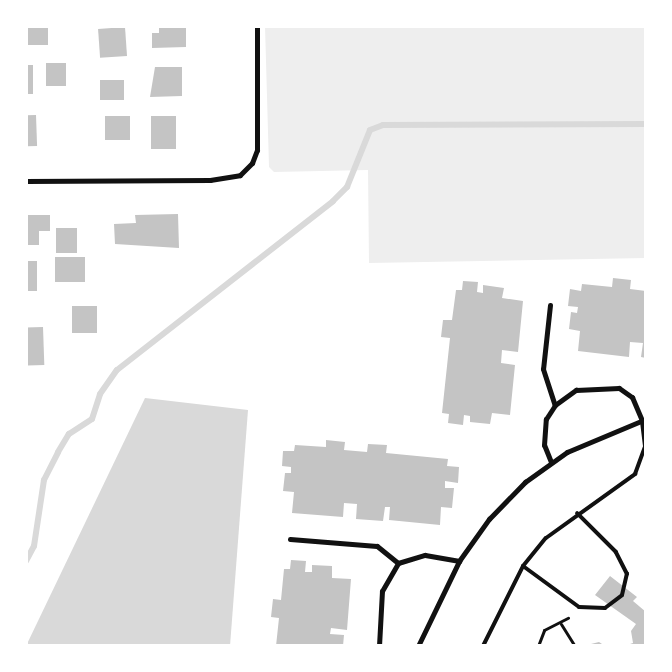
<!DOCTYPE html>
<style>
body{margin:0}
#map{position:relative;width:672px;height:672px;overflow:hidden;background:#fff;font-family:Georgia,serif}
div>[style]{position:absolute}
.green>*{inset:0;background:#eee}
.water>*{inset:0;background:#d9d9d9}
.stream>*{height:6px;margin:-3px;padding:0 3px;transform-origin:3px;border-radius:3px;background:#d9d9d9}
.building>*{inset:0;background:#c4c4c4;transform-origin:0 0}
.path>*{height:3px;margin:-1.5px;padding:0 1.5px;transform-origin:1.5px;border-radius:1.5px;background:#111}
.service>*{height:4px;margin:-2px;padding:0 2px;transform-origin:2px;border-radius:2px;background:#111}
.minor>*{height:5px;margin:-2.5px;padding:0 2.5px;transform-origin:2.5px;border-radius:2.5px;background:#111}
span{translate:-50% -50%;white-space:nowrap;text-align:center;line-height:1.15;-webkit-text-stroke:4px #fff;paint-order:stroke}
.frame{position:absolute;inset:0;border:28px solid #fff;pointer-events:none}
</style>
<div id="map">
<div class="green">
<i style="clip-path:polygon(265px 26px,646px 26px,646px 258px,369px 263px,368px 170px,274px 172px,269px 167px)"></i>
</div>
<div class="water">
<i style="clip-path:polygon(145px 398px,248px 410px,230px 646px,26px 646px)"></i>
</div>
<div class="stream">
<i style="left:26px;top:561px;width:17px;rotate:-62deg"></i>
<i style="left:34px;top:546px;width:67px;rotate:-81.4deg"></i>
<i style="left:44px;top:480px;width:31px;rotate:-63deg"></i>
<i style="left:58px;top:452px;width:21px;rotate:-59deg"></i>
<i style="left:69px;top:434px;width:27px;rotate:-33deg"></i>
<i style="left:92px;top:419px;width:26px;rotate:-72deg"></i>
<i style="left:100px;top:394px;width:29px;rotate:-55deg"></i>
<i style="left:117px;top:370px;width:274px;rotate:-38deg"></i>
<i style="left:333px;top:201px;width:20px;rotate:-45deg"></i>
<i style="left:347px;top:187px;width:61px;rotate:-68deg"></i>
<i style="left:370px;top:130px;width:14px;rotate:-21deg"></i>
<i style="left:383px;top:125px;width:263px;rotate:-0.2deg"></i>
</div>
<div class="building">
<i style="left:26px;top:26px;width:22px;height:19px"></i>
<i style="clip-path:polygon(159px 26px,186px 26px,186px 47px,152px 48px,152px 33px,159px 33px)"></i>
<i style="left:125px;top:27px;width:29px;height:27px;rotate:86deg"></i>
<i style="left:46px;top:63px;width:20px;height:23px"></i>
<i style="left:26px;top:65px;width:7px;height:29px"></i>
<i style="clip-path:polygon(155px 67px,182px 67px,182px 96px,150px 97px)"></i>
<i style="left:124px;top:80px;width:20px;height:24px;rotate:90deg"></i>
<i style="left:36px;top:115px;width:31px;height:10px;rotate:88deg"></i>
<i style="left:130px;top:116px;width:24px;height:25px;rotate:90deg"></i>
<i style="left:151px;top:116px;width:25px;height:33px"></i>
<i style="clip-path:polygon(178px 214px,179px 248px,115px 244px,114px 224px,136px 223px,135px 215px)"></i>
<i style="clip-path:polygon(26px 215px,50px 215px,50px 231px,39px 231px,39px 245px,26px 245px)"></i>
<i style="left:56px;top:228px;width:21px;height:25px"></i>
<i style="left:85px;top:257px;width:25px;height:30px;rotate:90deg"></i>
<i style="left:26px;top:261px;width:11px;height:30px"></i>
<i style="clip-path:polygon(613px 278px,631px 280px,630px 289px,646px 291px,646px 358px,641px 357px,643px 343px,630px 342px,629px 357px,578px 351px,580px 331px,569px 329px,571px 312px,577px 313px,578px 307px,568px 306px,570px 289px,581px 291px,582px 284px,612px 287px)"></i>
<i style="clip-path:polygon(463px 281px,478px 282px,477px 292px,483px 293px,483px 285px,504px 288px,502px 298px,523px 301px,518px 352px,502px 350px,501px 363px,515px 365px,510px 415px,492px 413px,490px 424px,470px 422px,470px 416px,464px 415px,463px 425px,448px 423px,449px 414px,442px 413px,450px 338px,441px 337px,443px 320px,452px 320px,456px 290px,462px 290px)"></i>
<i style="left:72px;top:306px;width:25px;height:27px"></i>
<i style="left:43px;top:327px;width:38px;height:17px;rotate:88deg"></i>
<i style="clip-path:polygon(326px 440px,345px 442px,344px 450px,367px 452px,368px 444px,387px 445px,386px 453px,448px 459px,447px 466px,459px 467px,458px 483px,445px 481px,445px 488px,454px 488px,452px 508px,441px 507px,440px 525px,389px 520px,390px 507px,385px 507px,383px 521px,356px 519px,357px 504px,344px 503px,343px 517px,292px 513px,294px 492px,283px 491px,285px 473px,291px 473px,291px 467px,282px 466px,283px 451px,294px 451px,295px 445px,326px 447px)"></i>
<i style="clip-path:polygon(291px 560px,306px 561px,305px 572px,312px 572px,312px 565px,332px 566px,332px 578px,351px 579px,347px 630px,331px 628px,330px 634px,344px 635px,343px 646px,276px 646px,279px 618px,271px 617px,273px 599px,281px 600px,284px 569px,290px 569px)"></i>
<i style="clip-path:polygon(610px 576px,637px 597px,633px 601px,646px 612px,646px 646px,624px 646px,633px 643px,631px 631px,636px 624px,595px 595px)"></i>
<i style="clip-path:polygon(599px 642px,605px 646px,590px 646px,591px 644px)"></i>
</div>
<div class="path">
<i style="left:561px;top:624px;width:26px;rotate:58deg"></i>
<i style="left:538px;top:646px;width:17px;rotate:-69deg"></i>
<i style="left:544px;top:630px;width:27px;rotate:-27deg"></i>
</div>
<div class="service">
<i style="left:523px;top:566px;width:69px;rotate:36.2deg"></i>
<i style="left:579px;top:607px;width:26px;rotate:2deg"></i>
<i style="left:605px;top:608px;width:21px;rotate:-37deg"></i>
<i style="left:622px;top:595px;width:22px;rotate:-77deg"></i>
<i style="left:627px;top:574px;width:25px;rotate:-117deg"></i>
<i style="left:616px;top:552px;width:55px;rotate:-135deg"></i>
<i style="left:483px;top:646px;width:89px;rotate:-63.4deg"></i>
<i style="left:523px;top:566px;width:36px;rotate:-51deg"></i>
<i style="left:546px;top:538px;width:110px;rotate:-35.7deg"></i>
<i style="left:635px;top:474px;width:30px;rotate:-70deg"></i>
<i style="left:645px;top:446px;width:26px;rotate:-97deg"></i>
</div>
<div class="minor">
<i style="left:26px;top:181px;width:184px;rotate:-0.3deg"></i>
<i style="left:210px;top:180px;width:30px;rotate:-9deg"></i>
<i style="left:240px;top:175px;width:17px;rotate:-45deg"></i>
<i style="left:252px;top:163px;width:14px;rotate:-69deg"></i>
<i style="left:257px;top:150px;width:124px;rotate:-90deg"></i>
<i style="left:550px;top:305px;width:64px;rotate:96.2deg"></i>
<i style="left:543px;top:369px;width:38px;rotate:72deg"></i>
<i style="left:551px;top:462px;width:18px;rotate:-112deg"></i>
<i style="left:544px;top:445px;width:26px;rotate:-86deg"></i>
<i style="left:546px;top:419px;width:17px;rotate:-57deg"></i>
<i style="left:555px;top:405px;width:26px;rotate:-36deg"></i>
<i style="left:576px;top:390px;width:43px;rotate:-2.7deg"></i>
<i style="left:619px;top:388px;width:16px;rotate:35deg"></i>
<i style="left:632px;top:397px;width:25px;rotate:67deg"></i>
<i style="left:290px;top:539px;width:87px;rotate:4.6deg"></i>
<i style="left:377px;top:546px;width:27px;rotate:39deg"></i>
<i style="left:379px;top:646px;width:55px;rotate:-86.9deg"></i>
<i style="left:382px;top:591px;width:32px;rotate:-60deg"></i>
<i style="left:398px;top:563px;width:28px;rotate:-17deg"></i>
<i style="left:425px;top:555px;width:35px;rotate:10deg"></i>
<i style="left:418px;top:646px;width:94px;rotate:-64.2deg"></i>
<i style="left:459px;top:561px;width:52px;rotate:-54.5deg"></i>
<i style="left:489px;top:519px;width:52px;rotate:-45.8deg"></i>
<i style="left:525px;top:482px;width:52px;rotate:-35.5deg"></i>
<i style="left:567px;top:452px;width:86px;rotate:-22.7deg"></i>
</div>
<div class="frame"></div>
</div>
